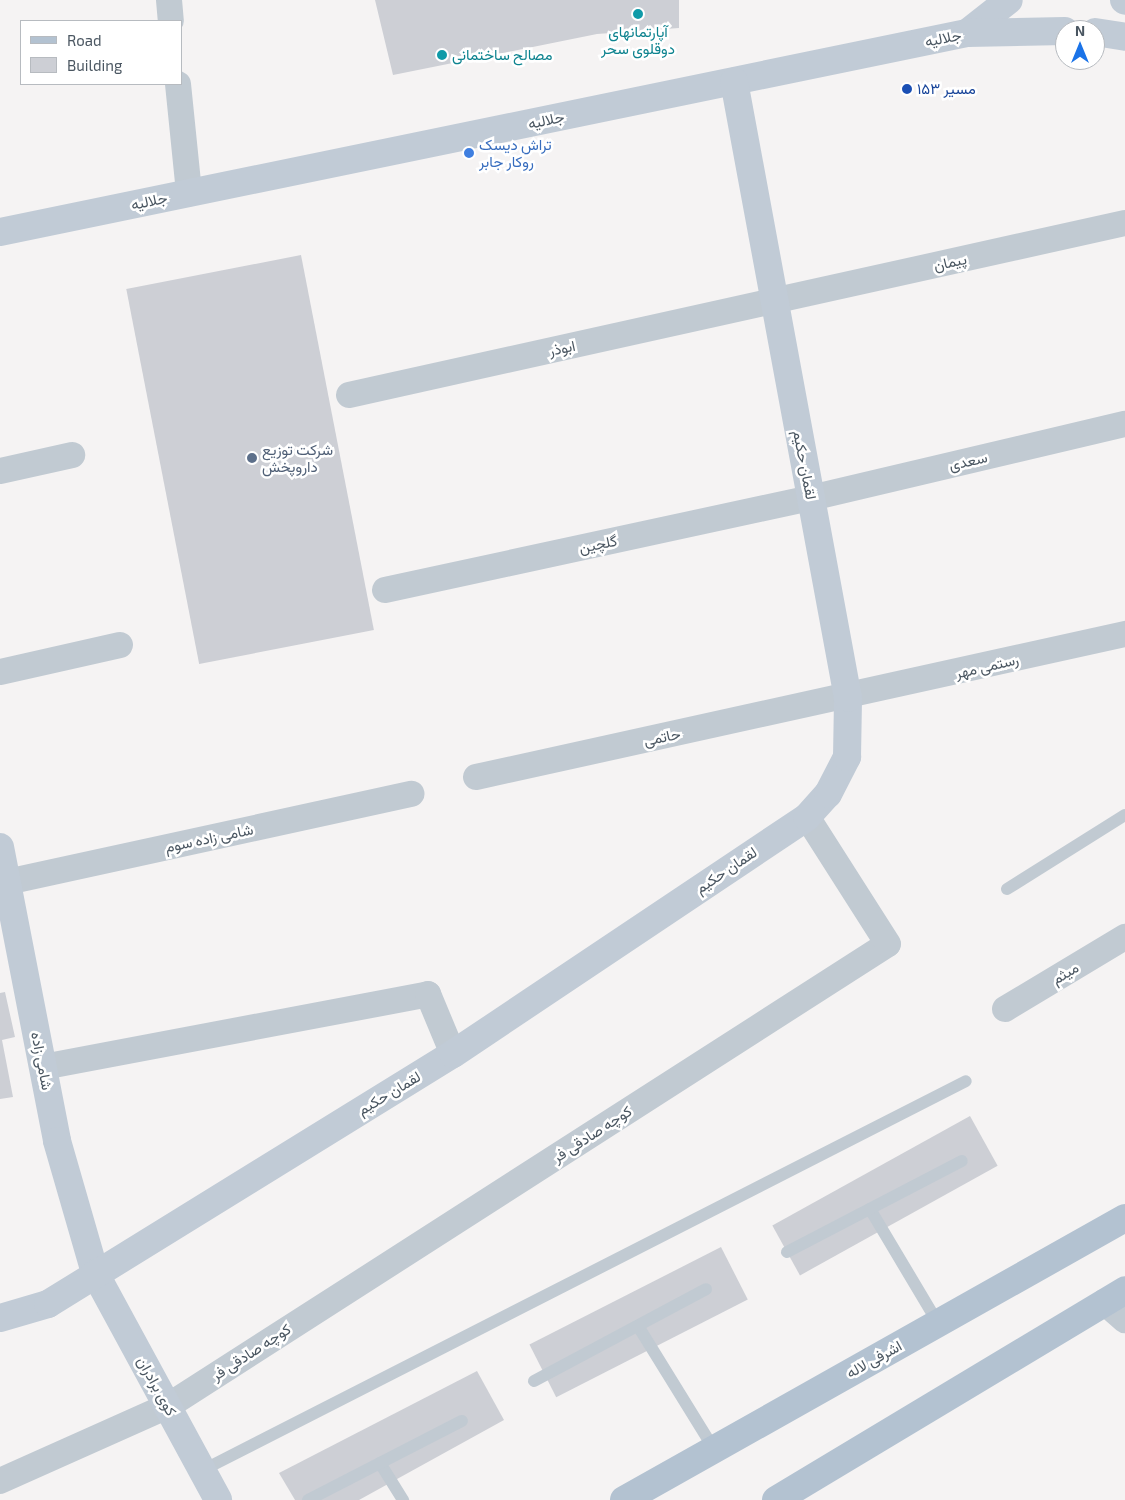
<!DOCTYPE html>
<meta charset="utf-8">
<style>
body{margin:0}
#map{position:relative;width:1125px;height:1500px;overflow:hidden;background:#f5f3f3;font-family:"Exo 2",Vazirmatn,sans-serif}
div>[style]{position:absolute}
.building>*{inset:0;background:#cdcfd5;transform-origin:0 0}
.lane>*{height:12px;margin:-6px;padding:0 6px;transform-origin:6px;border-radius:6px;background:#c1cad2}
.street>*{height:26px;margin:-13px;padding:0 13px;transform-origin:13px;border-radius:13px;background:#c1cad2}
.secondary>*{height:28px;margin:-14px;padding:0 14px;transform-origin:14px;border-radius:14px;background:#c1cbd6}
.primary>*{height:28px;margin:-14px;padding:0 14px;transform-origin:14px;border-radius:14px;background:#b3c2d1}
.dots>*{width:14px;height:14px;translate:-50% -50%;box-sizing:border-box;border:2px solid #fff;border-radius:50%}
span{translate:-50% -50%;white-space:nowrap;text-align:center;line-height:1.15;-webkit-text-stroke:5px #fff;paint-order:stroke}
.culture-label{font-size:15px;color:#0d838f}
.left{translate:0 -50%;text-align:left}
.street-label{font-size:15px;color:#4a5661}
.transit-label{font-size:15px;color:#164399}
.shop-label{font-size:15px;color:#366cbe}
.service-label{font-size:15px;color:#4e5e75}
.legend{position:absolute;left:20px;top:20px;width:162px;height:65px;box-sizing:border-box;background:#fff;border:1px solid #b7bbc0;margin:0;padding:6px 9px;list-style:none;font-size:15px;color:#4a5661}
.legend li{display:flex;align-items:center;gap:10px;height:25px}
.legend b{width:25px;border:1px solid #b7bbc0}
.north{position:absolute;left:1055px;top:20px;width:50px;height:50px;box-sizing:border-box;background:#fff;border:1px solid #b7bbc0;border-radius:50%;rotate:0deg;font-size:14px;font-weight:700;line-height:20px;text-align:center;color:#4a5661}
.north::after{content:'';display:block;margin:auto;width:18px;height:22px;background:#1a73e8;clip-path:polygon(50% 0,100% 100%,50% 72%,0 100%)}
</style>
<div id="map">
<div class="building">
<i style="clip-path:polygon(375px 0,679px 0,679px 28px,597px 34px,393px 75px)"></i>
<i style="left:301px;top:255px;width:382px;height:178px;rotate:79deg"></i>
<i style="clip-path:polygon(5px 992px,15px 1037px,2px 1040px,13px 1097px,0 1099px,0 993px)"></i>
<i style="left:970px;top:1116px;width:57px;height:226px;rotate:61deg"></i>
<i style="left:721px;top:1247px;width:59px;height:215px;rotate:63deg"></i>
<i style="clip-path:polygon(477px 1371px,504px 1420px,359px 1500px,295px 1500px,279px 1473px)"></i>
</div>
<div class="lane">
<i style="left:1007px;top:889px;width:139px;rotate:-32.1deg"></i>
<i style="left:870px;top:1209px;width:133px;rotate:59.2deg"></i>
<i style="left:787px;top:1252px;width:197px;rotate:-27.5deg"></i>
<i style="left:638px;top:1326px;width:145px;rotate:58.3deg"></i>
<i style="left:534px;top:1381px;width:195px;rotate:-28.1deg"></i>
<i style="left:380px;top:1463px;width:44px;rotate:58.1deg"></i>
<i style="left:203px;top:1470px;width:856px;rotate:-27.01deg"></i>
<i style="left:308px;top:1500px;width:173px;rotate:-27.2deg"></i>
</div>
<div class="street">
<i style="left:169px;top:0;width:21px;rotate:85deg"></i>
<i style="left:178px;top:84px;width:110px;rotate:84.2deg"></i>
<i style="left:349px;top:395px;width:795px;rotate:-12.5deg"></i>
<i style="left:0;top:471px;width:74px;rotate:-12.5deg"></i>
<i style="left:385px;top:590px;width:436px;rotate:-12.2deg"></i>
<i style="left:811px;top:498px;width:323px;rotate:-13.3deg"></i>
<i style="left:0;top:672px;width:123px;rotate:-12.7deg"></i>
<i style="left:476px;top:777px;width:665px;rotate:-12.43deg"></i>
<i style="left:7px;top:882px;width:414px;rotate:-12.3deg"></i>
<i style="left:1005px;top:1009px;width:140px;rotate:-31deg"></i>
<i style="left:43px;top:1067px;width:392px;rotate:-10.7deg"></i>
<i style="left:428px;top:994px;width:65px;rotate:67.4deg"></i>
<i style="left:1104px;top:1302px;width:28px;rotate:41deg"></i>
<i style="left:0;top:1481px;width:184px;rotate:-24.1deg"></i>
<i style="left:168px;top:1406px;width:855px;rotate:-32.69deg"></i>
<i style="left:888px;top:944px;width:151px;rotate:-122.5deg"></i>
</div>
<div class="secondary">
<i style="left:1124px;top:0;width:1px;rotate:45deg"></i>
<i style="left:1095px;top:32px;width:30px;rotate:9deg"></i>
<i style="left:967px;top:33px;width:53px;rotate:-38.2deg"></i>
<i style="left:0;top:232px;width:987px;rotate:-11.63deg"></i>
<i style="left:967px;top:33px;width:98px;rotate:-1.2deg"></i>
<i style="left:0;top:847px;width:299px;rotate:79deg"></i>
<i style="left:57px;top:1141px;width:137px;rotate:73.9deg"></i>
<i style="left:95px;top:1273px;width:258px;rotate:61.5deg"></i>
<i style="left:0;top:1318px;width:50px;rotate:-16.3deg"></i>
<i style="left:48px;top:1304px;width:476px;rotate:-31.7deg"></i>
<i style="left:453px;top:1054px;width:426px;rotate:-33.8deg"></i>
<i style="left:807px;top:817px;width:31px;rotate:-48deg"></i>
<i style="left:828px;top:794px;width:42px;rotate:-62.8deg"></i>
<i style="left:847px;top:757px;width:59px;rotate:-89deg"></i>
<i style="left:848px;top:698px;width:627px;rotate:-100.47deg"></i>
</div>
<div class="primary">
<i style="left:624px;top:1500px;width:575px;rotate:-29.37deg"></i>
<i style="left:776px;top:1500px;width:407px;rotate:-31deg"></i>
</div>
<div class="dots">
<i style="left:638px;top:14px;background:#0f9aa8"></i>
<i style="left:442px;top:55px;background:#0f9aa8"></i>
<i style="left:907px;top:89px;background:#1a4fb4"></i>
<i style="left:469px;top:153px;background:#3f7fe0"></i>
<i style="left:252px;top:458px;background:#5c6f8a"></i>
</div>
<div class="culture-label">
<span style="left:638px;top:40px">آپارتمانهای<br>دوقلوی سحر</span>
<span class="left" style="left:452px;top:55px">مصالح ساختمانی</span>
</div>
<div class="street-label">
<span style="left:943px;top:38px;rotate:-11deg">جلالیه</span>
<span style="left:546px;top:120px;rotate:-12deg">جلالیه</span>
<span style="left:149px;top:201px;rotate:-12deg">جلالیه</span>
<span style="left:950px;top:262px;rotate:-13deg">پیمان</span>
<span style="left:562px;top:348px;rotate:-12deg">ابوذر</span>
<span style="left:968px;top:461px;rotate:-13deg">سعدی</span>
<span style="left:805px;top:465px;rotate:79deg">لقمان حکیم</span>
<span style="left:598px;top:544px;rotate:-12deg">گلچین</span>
<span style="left:987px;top:666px;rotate:-13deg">رستمی مهر</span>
<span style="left:662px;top:737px;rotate:-12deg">حاتمی</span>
<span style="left:209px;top:838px;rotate:-12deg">شامی زاده سوم</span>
<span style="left:726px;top:870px;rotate:-34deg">لقمان حکیم</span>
<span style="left:1065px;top:973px;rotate:-31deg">میثم</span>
<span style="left:42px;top:1061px;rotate:79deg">شامی زاده</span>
<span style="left:389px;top:1093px;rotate:-31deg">لقمان حکیم</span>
<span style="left:592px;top:1134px;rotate:-33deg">کوچه صادقی فر</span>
<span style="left:251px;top:1352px;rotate:-33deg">کوچه صادقی فر</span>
<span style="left:874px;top:1359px;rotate:-29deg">اشرفی لاله</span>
<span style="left:157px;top:1386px;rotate:61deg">کوی برادران</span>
</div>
<div class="transit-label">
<span class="left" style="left:917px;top:89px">مسیر ۱۵۳</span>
</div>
<div class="shop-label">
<span class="left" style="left:479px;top:153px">تراش دیسک<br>روکار جابر</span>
</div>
<div class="service-label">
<span class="left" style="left:262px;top:458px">شرکت توزیع<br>داروپخش</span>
</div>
<ul class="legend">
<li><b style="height:6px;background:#b3c2d1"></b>Road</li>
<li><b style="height:14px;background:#cdcfd5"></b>Building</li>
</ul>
<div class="north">N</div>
</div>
